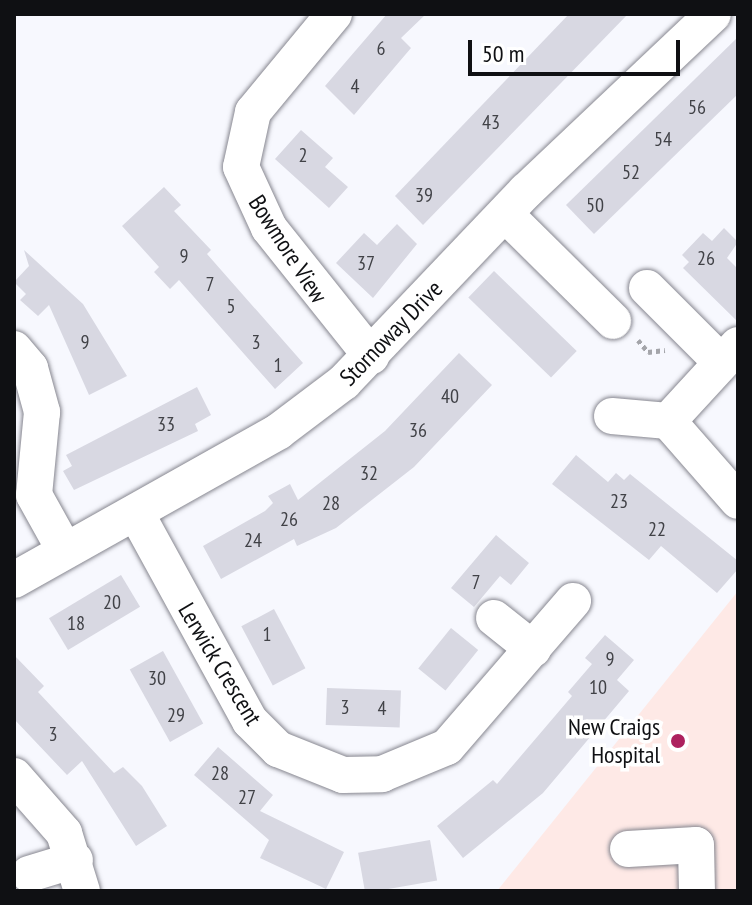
<!DOCTYPE html>
<style>
body{margin:0}
#map{position:relative;width:752px;height:905px;overflow:hidden;background:#f7f8fe;font-family:"PT Sans Narrow",sans-serif}
div>[style]{position:absolute}
.medical>*{inset:0;background:#fee9e6}
.building>*{inset:0;background:#d8d8e2;transform-origin:0 0}
.path>*{height:5px;margin-top:-2.5px;transform-origin:0;background:repeating-linear-gradient(90deg,#a4a5aa 0 4px,transparent 0 8px)}
.roads{filter:drop-shadow(0 0 2px #878790) drop-shadow(0 0 2px #878790)}
.minor>*{height:36px;margin:-18px;padding:0 18px;transform-origin:18px;border-radius:18px;background:#fff}
.dots>*{width:22px;height:22px;translate:-50% -50%;box-sizing:border-box;border:4px solid #fff;border-radius:50%}
span{translate:-50% -50%;white-space:nowrap;text-align:center;line-height:1.15;-webkit-text-stroke:7px #fff;paint-order:stroke}
.number-label{font-size:20px;color:#414247}
.number-label span{-webkit-text-stroke-width:0}
.street-label{font-size:24px;color:#0f1013}
.poi-label{font-size:24px;color:#0f1013}
.right{translate:-100% -50%;text-align:right}
.frame{position:absolute;inset:0;border:16px solid #0f1013;pointer-events:none}
.scale{position:absolute;left:468px;top:40px;width:212px;height:36px;box-sizing:border-box;border:4px solid #0f1013;border-top:0;padding-left:10px;font-size:24px;line-height:28px;white-space:nowrap;color:#0f1013;-webkit-text-stroke:6px #fff;paint-order:stroke}
</style>
<div id="map">
<div class="medical">
<i style="clip-path:polygon(738px 591px,738px 891px,497px 891px)"></i>
</div>
<div class="building">
<i style="clip-path:polygon(387px 14px,426px 14px,401px 38px,411px 48px,354px 115px,325px 86px)"></i>
<i style="clip-path:polygon(569px 14px,628px 14px,423px 225px,395px 196px)"></i>
<i style="clip-path:polygon(738px 37px,738px 94px,594px 234px,566px 205px)"></i>
<i style="clip-path:polygon(301px 130px,333px 158px,325px 167px,348px 187px,329px 208px,275px 159px)"></i>
<i style="clip-path:polygon(164px 187px,181px 205px,174px 211px,211px 250px,207px 254px,303px 363px,275px 389px,179px 280px,170px 289px,154px 272px,159px 267px,122px 226px)"></i>
<i style="clip-path:polygon(397px 224px,417px 244px,373px 298px,336px 263px,364px 233px,377px 245px)"></i>
<i style="clip-path:polygon(724px 228px,738px 242px,727px 258px,738px 269px,738px 322px,683px 268px,689px 262px,682px 255px,703px 233px,712px 241px)"></i>
<i style="clip-path:polygon(24px 250px,83px 304px,127px 376px,89px 395px,49px 305px,38px 316px,20px 300px,26px 294px,14px 282px,29px 266px)"></i>
<i style="left:494px;top:271px;width:115px;height:37px;rotate:44deg"></i>
<i style="clip-path:polygon(459px 353px,492px 385px,414px 467px,336px 528px,297px 546px,294px 539px,221px 579px,203px 546px,265px 511px,273px 503px,268px 496px,290px 484px,298px 500px,385px 431px)"></i>
<i style="clip-path:polygon(197px 387px,211px 415px,195px 424px,198px 431px,74px 490px,63px 471px,72px 466px,66px 455px)"></i>
<i style="clip-path:polygon(576px 455px,608px 482px,616px 473px,624px 480px,630px 474px,738px 561px,738px 569px,717px 593px,661px 546px,649px 560px,552px 484px)"></i>
<i style="clip-path:polygon(496px 535px,529px 563px,511px 585px,500px 576px,474px 607px,451px 588px)"></i>
<i style="left:121px;top:575px;width:37px;height:84px;rotate:59deg"></i>
<i style="left:274px;top:609px;width:67px;height:37px;rotate:62deg"></i>
<i style="left:451px;top:628px;width:35px;height:52px;rotate:39deg"></i>
<i style="clip-path:polygon(605px 635px,634px 660px,617px 680px,629px 691px,543px 793px,463px 858px,437px 826px,493px 780px,497px 784px,572px 696px,568px 692px,592px 664px,585px 658px)"></i>
<i style="left:163px;top:651px;width:83px;height:38px;rotate:61deg"></i>
<i style="clip-path:polygon(14px 655px,44px 686px,38px 692px,114px 773px,123px 767px,142px 786px,167px 826px,136px 846px,82px 761px,67px 775px,14px 719px)"></i>
<i style="left:327px;top:688px;width:74px;height:37px;rotate:2deg"></i>
<i style="clip-path:polygon(218px 747px,273px 795px,260px 811px,344px 852px,326px 889px,260px 858px,269px 840px,194px 775px)"></i>
<i style="left:430px;top:840px;width:41px;height:73px;rotate:80deg"></i>
</div>
<div class="path">
<i style="left:638px;top:340px;width:16px;rotate:50deg"></i>
<i style="left:648px;top:352px;width:17px;rotate:-7deg"></i>
</div>
<div class="roads">
<div class="minor">
<i style="left:334px;top:14px;width:127px;rotate:129.6deg"></i>
<i style="left:253px;top:112px;width:56px;rotate:102.3deg"></i>
<i style="left:241px;top:167px;width:67px;rotate:65.3deg"></i>
<i style="left:269px;top:228px;width:164px;rotate:51.4deg"></i>
<i style="left:505px;top:214px;width:152px;rotate:44.7deg"></i>
<i style="left:647px;top:288px;width:105px;rotate:45deg"></i>
<i style="left:738px;top:345px;width:103px;rotate:132.6deg"></i>
<i style="left:668px;top:421px;width:106px;rotate:48.8deg"></i>
<i style="left:14px;top:349px;width:25px;rotate:50deg"></i>
<i style="left:30px;top:368px;width:46px;rotate:74.7deg"></i>
<i style="left:42px;top:412px;width:83px;rotate:95.5deg"></i>
<i style="left:34px;top:495px;width:62px;rotate:60.9deg"></i>
<i style="left:612px;top:416px;width:56px;rotate:5.1deg"></i>
<i style="left:136px;top:513px;width:237px;rotate:61.3deg"></i>
<i style="left:250px;top:721px;width:40px;rotate:45deg"></i>
<i style="left:278px;top:749px;width:70px;rotate:21.8deg"></i>
<i style="left:343px;top:775px;width:39px;rotate:-1deg"></i>
<i style="left:382px;top:774px;width:70px;rotate:-22.6deg"></i>
<i style="left:447px;top:747px;width:193px;rotate:-49.2deg"></i>
<i style="left:14px;top:580px;width:304px;rotate:-29.3deg"></i>
<i style="left:279px;top:431px;width:81px;rotate:-37deg"></i>
<i style="left:344px;top:382px;width:264px;rotate:-46.4deg"></i>
<i style="left:526px;top:191px;width:257px;rotate:-43.4deg"></i>
<i style="left:494px;top:618px;width:50px;rotate:38.5deg"></i>
<i style="left:14px;top:776px;width:76px;rotate:48.7deg"></i>
<i style="left:64px;top:833px;width:61px;rotate:72.8deg"></i>
<i style="left:628px;top:849px;width:68px;rotate:-3.4deg"></i>
<i style="left:696px;top:845px;width:46px;rotate:88.8deg"></i>
<i style="left:29px;top:874px;width:48px;rotate:-16.9deg"></i>
</div>
</div>
<div class="dots">
<i style="left:678px;top:741px;background:#ad215e"></i>
</div>
<div class="number-label">
<span style="left:381px;top:48px">6</span>
<span style="left:355px;top:86px">4</span>
<span style="left:697px;top:107px">56</span>
<span style="left:491px;top:122px">43</span>
<span style="left:663px;top:139px">54</span>
<span style="left:303px;top:155px">2</span>
<span style="left:631px;top:172px">52</span>
<span style="left:424px;top:195px">39</span>
<span style="left:595px;top:205px">50</span>
<span style="left:184px;top:256px">9</span>
<span style="left:706px;top:258px">26</span>
<span style="left:366px;top:263px">37</span>
<span style="left:210px;top:284px">7</span>
<span style="left:231px;top:306px">5</span>
<span style="left:85px;top:342px">9</span>
<span style="left:256px;top:342px">3</span>
<span style="left:278px;top:365px">1</span>
<span style="left:450px;top:396px">40</span>
<span style="left:166px;top:424px">33</span>
<span style="left:418px;top:430px">36</span>
<span style="left:369px;top:473px">32</span>
<span style="left:619px;top:501px">23</span>
<span style="left:331px;top:503px">28</span>
<span style="left:289px;top:519px">26</span>
<span style="left:657px;top:529px">22</span>
<span style="left:253px;top:540px">24</span>
<span style="left:476px;top:582px">7</span>
<span style="left:112px;top:602px">20</span>
<span style="left:76px;top:623px">18</span>
<span style="left:267px;top:634px">1</span>
<span style="left:610px;top:659px">9</span>
<span style="left:157px;top:678px">30</span>
<span style="left:598px;top:687px">10</span>
<span style="left:345px;top:707px">3</span>
<span style="left:382px;top:708px">4</span>
<span style="left:176px;top:715px">29</span>
<span style="left:53px;top:734px">3</span>
<span style="left:220px;top:773px">28</span>
<span style="left:247px;top:797px">27</span>
</div>
<div class="street-label">
<span style="left:288px;top:249px;rotate:57deg">Bowmore View</span>
<span style="left:391px;top:333px;rotate:-46deg">Stornoway Drive</span>
<span style="left:220px;top:664px;rotate:59deg">Lerwick Crescent</span>
</div>
<div class="poi-label">
<span class="right" style="left:660px;top:741px">New Craigs<br>Hospital</span>
</div>
<div class="frame"></div>
<div class="scale">50 m</div>
</div>
